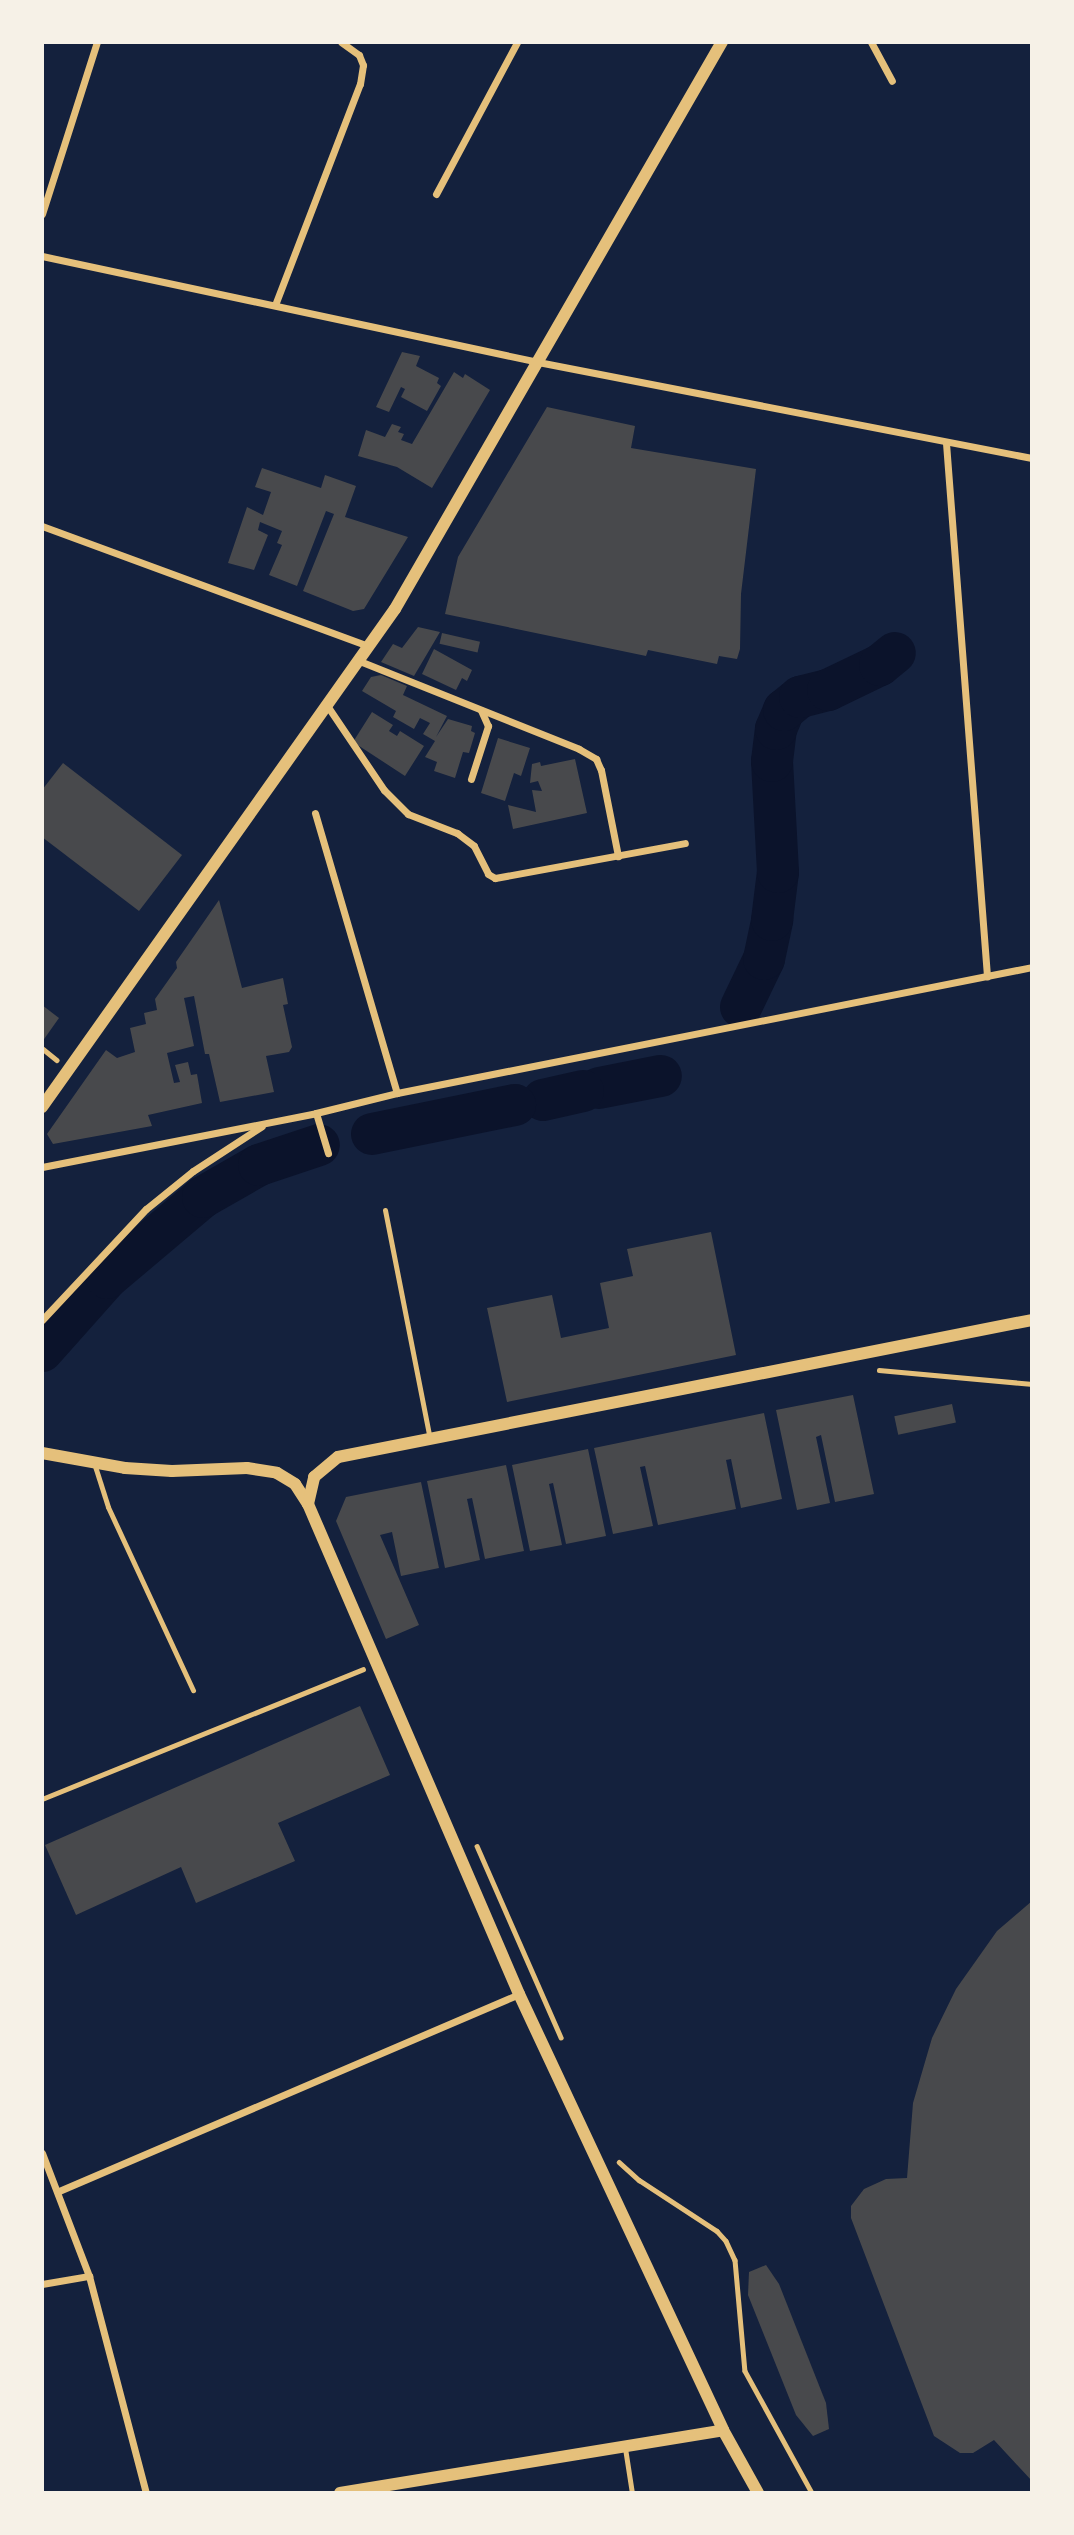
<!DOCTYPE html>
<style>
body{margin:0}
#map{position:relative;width:1074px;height:2535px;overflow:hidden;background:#14213d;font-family:"Noto Sans",sans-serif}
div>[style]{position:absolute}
.river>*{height:42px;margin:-21px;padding:0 21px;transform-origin:21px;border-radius:21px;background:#0b132b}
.building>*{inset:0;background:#48494c;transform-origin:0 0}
.path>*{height:4.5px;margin:-2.25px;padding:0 2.25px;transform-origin:2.25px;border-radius:2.25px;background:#e5c07b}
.service>*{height:5px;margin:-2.5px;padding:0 2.5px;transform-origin:2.5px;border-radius:2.5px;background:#e5c07b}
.minor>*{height:7px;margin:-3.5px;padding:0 3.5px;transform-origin:3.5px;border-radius:3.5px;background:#e5c07b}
.tertiary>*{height:12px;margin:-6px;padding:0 6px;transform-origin:6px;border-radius:6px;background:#e5c07b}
span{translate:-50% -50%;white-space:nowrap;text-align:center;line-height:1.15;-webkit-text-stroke:7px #f6f1e7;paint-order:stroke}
.frame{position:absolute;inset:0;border:44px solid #f6f1e7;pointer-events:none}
</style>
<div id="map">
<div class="river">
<i style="left:741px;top:1007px;width:53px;rotate:-64.4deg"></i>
<i style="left:764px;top:959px;width:40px;rotate:-78deg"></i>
<i style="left:772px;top:920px;width:48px;rotate:-82.9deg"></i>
<i style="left:778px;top:872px;width:111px;rotate:-93.1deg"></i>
<i style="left:772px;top:761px;width:32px;rotate:-83deg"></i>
<i style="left:776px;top:729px;width:21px;rotate:-67deg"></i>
<i style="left:784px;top:710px;width:21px;rotate:-39deg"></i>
<i style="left:800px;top:697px;width:29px;rotate:-14deg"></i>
<i style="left:828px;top:690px;width:58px;rotate:-25.7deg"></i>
<i style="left:880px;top:665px;width:19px;rotate:-39deg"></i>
<i style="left:599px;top:1088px;width:63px;rotate:-11deg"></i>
<i style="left:543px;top:1100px;width:41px;rotate:-12.7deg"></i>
<i style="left:372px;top:1134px;width:146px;rotate:-11.5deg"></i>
<i style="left:42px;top:1351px;width:98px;rotate:-48.3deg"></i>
<i style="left:107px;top:1278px;width:126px;rotate:-40.2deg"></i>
<i style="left:203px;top:1197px;width:64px;rotate:-29.7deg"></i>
<i style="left:259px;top:1165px;width:63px;rotate:-18.4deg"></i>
</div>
<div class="building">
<i style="clip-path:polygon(402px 352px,420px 356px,416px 366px,439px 378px,437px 383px,441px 386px,427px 411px,401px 397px,405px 389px,401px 387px,389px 412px,376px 407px)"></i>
<i style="clip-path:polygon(454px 372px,463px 378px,465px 374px,490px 390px,432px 488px,397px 467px,358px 456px,366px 430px,385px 437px,392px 424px,401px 427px,398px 432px,404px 434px,401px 440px,412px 444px)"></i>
<i style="clip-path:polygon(547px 407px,635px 426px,631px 448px,756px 469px,741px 594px,740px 649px,737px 659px,719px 656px,717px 664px,648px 650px,646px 656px,445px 614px,458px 557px)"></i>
<i style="clip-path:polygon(262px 468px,321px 488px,325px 475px,356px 486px,345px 517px,408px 537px,364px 609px,353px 611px,303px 591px,334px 514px,326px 511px,297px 586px,269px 575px,282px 545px,277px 543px,282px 531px,260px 522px,258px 530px,268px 535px,254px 570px,228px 563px,247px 507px,263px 515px,271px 492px,255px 487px)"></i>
<i style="clip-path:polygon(418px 627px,440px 632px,414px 676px,381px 662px,393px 644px,402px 648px)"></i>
<i style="left:442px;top:633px;width:39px;height:11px;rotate:13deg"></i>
<i style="clip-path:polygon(434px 649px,472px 670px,467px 681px,462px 678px,456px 690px,422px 674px)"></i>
<i style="clip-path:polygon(381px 675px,407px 686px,403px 695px,447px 716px,436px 737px,448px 719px,472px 726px,471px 731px,475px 733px,469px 753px,463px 752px,455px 778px,434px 771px,437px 762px,425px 757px,435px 741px,423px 734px,430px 723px,420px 718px,414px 729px,393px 717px,396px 711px,362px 691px,371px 677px)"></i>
<i style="clip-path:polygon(372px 712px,393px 725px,389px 731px,397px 736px,400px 731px,424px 746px,405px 776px,353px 742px)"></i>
<i style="clip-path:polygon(498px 738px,530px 748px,521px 776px,514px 773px,505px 801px,481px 793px)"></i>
<i style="clip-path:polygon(575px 759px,587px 813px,513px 829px,508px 805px,536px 812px,532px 790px,542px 791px,538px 781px,530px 783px,532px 764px,540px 762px,541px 766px)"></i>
<i style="clip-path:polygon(63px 763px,182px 855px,139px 911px,42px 837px,42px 790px)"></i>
<i style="clip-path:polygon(219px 900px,242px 988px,283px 978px,288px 1004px,283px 1005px,292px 1047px,289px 1052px,266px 1056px,274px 1092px,220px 1102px,209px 1054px,205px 1054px,194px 996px,184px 998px,194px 1046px,167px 1053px,174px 1083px,180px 1082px,175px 1065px,188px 1062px,191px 1075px,197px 1074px,202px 1103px,148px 1115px,152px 1126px,53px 1144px,47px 1134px,106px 1050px,117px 1058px,135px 1052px,130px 1028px,146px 1024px,144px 1013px,157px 1010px,155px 999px,177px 968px,176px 962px)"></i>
<i style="clip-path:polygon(42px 1005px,59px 1018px,42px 1042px)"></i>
<i style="clip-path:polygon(711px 1232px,736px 1355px,507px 1402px,487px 1308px,552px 1295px,561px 1338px,609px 1328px,600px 1283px,633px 1276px,627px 1249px)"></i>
<i style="clip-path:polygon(853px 1395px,874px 1494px,835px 1502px,821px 1435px,816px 1437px,830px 1503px,797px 1510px,776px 1410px)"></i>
<i style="left:952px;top:1404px;width:19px;height:59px;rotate:78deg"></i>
<i style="clip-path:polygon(764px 1413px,782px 1499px,741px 1508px,731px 1459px,726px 1460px,736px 1509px,658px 1525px,645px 1466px,640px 1467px,653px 1526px,613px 1534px,594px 1448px)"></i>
<i style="clip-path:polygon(588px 1449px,606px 1536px,566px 1544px,553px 1483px,549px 1484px,562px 1545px,530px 1551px,512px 1465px)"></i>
<i style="clip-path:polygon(506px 1465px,524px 1551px,485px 1559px,472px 1498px,467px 1499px,480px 1560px,445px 1568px,427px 1481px)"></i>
<i style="clip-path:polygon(421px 1482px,439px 1568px,401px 1576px,392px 1532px,380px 1535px,419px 1625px,386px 1639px,336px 1521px,346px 1497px)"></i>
<i style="clip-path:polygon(360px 1706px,390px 1775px,278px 1823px,295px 1861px,196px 1903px,181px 1867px,76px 1915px,45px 1845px)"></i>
<i style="clip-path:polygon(1032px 1901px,1032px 2481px,994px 2440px,973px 2453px,960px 2453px,934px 2436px,851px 2218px,851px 2206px,864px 2189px,886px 2179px,907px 2178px,913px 2103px,932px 2038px,956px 1989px,997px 1931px)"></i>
<i style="clip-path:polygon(766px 2265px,779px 2284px,826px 2403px,829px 2429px,813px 2436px,796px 2415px,748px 2295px,749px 2272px)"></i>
</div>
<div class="path">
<i style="left:42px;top:1048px;width:19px;rotate:39deg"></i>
<i style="left:879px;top:1370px;width:154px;rotate:5.2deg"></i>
<i style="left:42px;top:1799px;width:346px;rotate:-22deg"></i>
<i style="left:477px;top:1846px;width:209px;rotate:66.3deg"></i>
<i style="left:619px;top:2162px;width:27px;rotate:42deg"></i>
<i style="left:639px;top:2180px;width:93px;rotate:33.2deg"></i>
<i style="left:717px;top:2231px;width:13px;rotate:48deg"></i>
<i style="left:726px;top:2241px;width:21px;rotate:65deg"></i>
<i style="left:735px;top:2260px;width:111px;rotate:84.9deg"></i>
<i style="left:745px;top:2371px;width:139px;rotate:61.2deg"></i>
</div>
<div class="service">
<i style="left:385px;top:1210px;width:233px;rotate:78.9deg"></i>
<i style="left:94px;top:1463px;width:46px;rotate:72.3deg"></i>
<i style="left:108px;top:1507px;width:202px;rotate:65.1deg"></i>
<i style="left:625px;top:2448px;width:46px;rotate:81.2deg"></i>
</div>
<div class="minor">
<i style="left:871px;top:42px;width:44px;rotate:61.7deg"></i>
<i style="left:436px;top:194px;width:172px;rotate:-61.9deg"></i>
<i style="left:42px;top:214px;width:181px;rotate:-72.3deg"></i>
<i style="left:42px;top:256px;width:507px;rotate:12.06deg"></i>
<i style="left:538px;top:362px;width:503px;rotate:11deg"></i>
<i style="left:275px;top:305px;width:237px;rotate:-69deg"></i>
<i style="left:360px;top:84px;width:19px;rotate:-81deg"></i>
<i style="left:363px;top:65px;width:11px;rotate:-112deg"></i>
<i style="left:359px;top:55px;width:22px;rotate:-144deg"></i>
<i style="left:946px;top:443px;width:535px;rotate:85.6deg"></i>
<i style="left:42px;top:526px;width:347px;rotate:20.2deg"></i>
<i style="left:357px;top:660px;width:239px;rotate:21.8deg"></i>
<i style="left:579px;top:749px;width:20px;rotate:30deg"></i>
<i style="left:596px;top:759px;width:12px;rotate:66deg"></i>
<i style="left:601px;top:770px;width:88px;rotate:78.8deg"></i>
<i style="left:326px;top:704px;width:104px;rotate:56deg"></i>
<i style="left:384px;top:790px;width:34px;rotate:45deg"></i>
<i style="left:408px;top:814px;width:53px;rotate:21.2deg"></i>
<i style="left:457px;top:833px;width:21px;rotate:37deg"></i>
<i style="left:474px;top:846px;width:31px;rotate:63deg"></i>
<i style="left:488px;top:874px;width:8px;rotate:30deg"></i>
<i style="left:495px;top:878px;width:193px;rotate:-10.4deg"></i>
<i style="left:471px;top:779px;width:56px;rotate:-72.2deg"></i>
<i style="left:488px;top:726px;width:17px;rotate:-114deg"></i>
<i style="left:315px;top:813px;width:292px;rotate:73.7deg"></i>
<i style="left:316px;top:1113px;width:42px;rotate:73.3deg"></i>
<i style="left:42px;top:1167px;width:279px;rotate:-11.1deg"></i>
<i style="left:316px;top:1113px;width:83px;rotate:-13.9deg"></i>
<i style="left:397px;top:1093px;width:647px;rotate:-11.22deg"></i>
<i style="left:42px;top:1320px;width:152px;rotate:-46.9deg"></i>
<i style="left:146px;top:1209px;width:60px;rotate:-39deg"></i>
<i style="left:193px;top:1171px;width:82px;rotate:-33.1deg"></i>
<i style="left:42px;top:2153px;width:132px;rotate:69.1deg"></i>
<i style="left:89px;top:2276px;width:224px;rotate:75.3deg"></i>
<i style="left:59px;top:2191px;width:500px;rotate:-23.18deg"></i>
<i style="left:42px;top:2284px;width:48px;rotate:-9.7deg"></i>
</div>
<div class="tertiary">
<i style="left:42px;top:1107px;width:610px;rotate:-54.67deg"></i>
<i style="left:395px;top:609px;width:655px;rotate:-60.03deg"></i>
<i style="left:42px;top:1453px;width:84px;rotate:10.2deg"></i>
<i style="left:125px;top:1468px;width:47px;rotate:3.7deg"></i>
<i style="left:172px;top:1471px;width:75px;rotate:-2.3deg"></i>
<i style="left:247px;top:1468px;width:30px;rotate:9deg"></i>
<i style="left:277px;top:1473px;width:21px;rotate:31deg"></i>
<i style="left:295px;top:1484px;width:24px;rotate:57deg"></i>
<i style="left:308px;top:1504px;width:533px;rotate:66.7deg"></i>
<i style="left:519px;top:1994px;width:481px;rotate:64.9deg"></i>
<i style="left:723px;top:2430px;width:72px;rotate:60.9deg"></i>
<i style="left:308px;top:1504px;width:28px;rotate:-77deg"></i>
<i style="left:314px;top:1477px;width:31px;rotate:-40deg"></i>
<i style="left:338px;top:1457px;width:707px;rotate:-11.17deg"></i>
<i style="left:340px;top:2493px;width:388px;rotate:-9.3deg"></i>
</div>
<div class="frame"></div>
</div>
